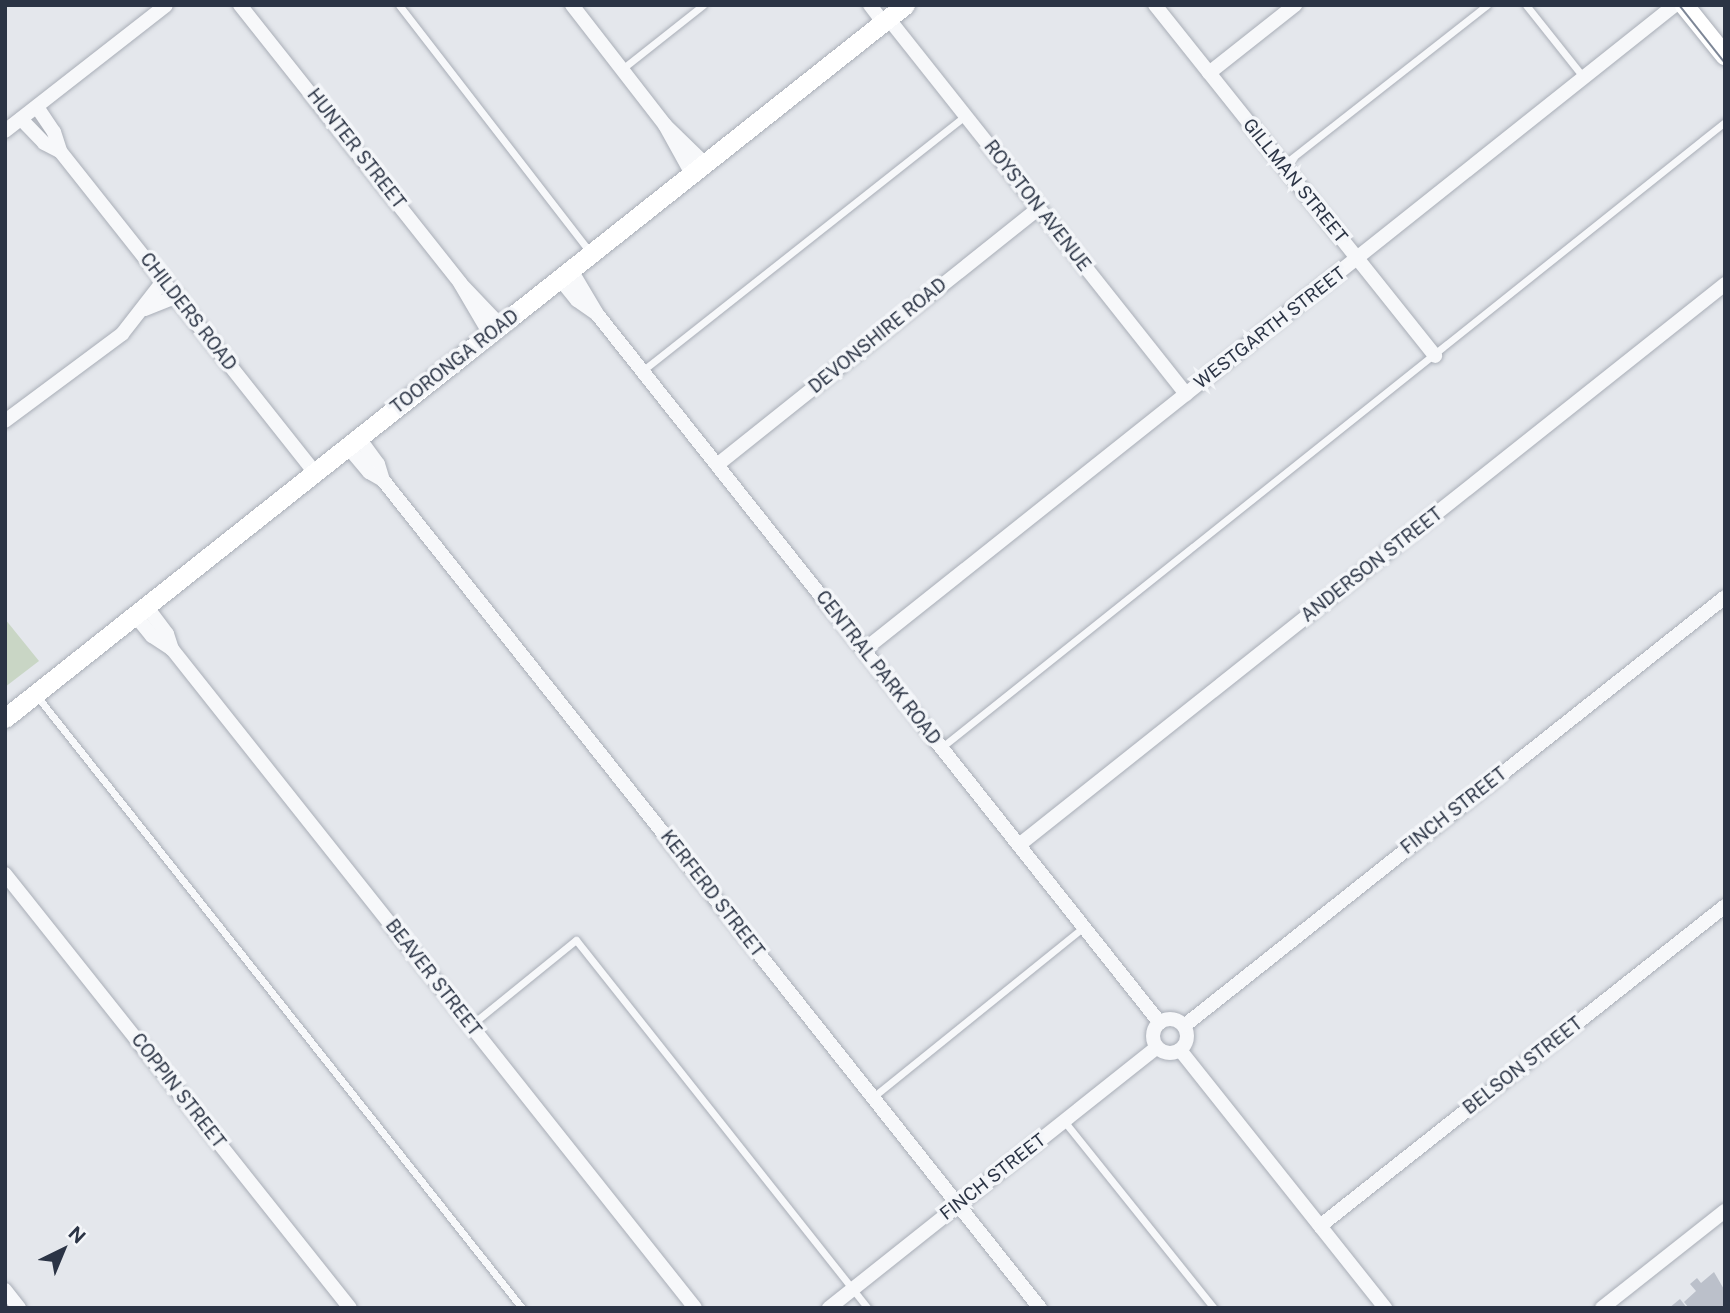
<!DOCTYPE html>
<style>
body{margin:0}
#map{position:relative;width:1730px;height:1313px;overflow:hidden;background:#e4e7ec;font-family:"Public Sans",sans-serif}
div>[style]{position:absolute}
.green>*{inset:0;background:#c9d6c5}
.building>*{inset:0;background:#bbc0ca}
.roads{filter:drop-shadow(0 0 2px #a9aeb7) drop-shadow(0 0 2px #a9aeb7)}
.lane>*{height:7px;margin:-3.5px;padding:0 3.5px;transform-origin:3.5px;border-radius:3.5px;background:#f7f8fa}
.street>*{height:14px;margin:-7px;padding:0 7px;transform-origin:7px;border-radius:7px;background:#f7f8fa}
.street>.ring{margin:-7px;padding:0;box-sizing:content-box;background:none;border:14px solid #f7f8fa;border-radius:50%}
.secondary>*{height:19px;margin:-9.5px;padding:0 9.5px;transform-origin:9.5px;border-radius:9.5px;background:#fff}
.tram>*{height:2px;margin:-1px;padding:0 1px;transform-origin:1px;border-radius:1px;background:#7d8696}
span{translate:-50% -50%;white-space:nowrap;text-align:center;line-height:1.15;-webkit-text-stroke:7px #f4f6f9;paint-order:stroke}
.street-label{font-size:18px;color:#2b3445}
.frame{position:absolute;inset:0;border:7px solid #2b3445;pointer-events:none}
.north{position:absolute;left:28px;top:1215px;width:70px;height:70px;-webkit-text-stroke:5px #f4f6f9;paint-order:stroke;rotate:43deg;font-size:19px;font-weight:700;line-height:28px;text-align:center;color:#2b3445}
.north::after{content:'';display:block;margin:auto;width:24px;height:32px;background:#2b3445;clip-path:polygon(50% 0,100% 100%,50% 72%,0 100%)}
</style>
<div id="map">
<div class="green">
<i style="clip-path:polygon(5px 619px,39px 661px,5px 687px)"></i>
</div>
<div class="building">
<i style="clip-path:polygon(1714px 1272px,1725px 1291px,1725px 1308px,1689px 1308px,1684px 1302px,1696px 1291px,1690px 1284px,1697px 1278px,1701px 1283px)"></i>
<i style="clip-path:polygon(1680px 1299px,1687px 1308px,1669px 1308px)"></i>
</div>
<div class="roads">
<div class="lane">
<i style="left:399px;top:5px;width:314px;rotate:52.3deg"></i>
<i style="left:1526px;top:5px;width:93px;rotate:51.5deg"></i>
<i style="left:622px;top:69px;width:103px;rotate:-38.3deg"></i>
<i style="left:1283px;top:165px;width:259px;rotate:-38.1deg"></i>
<i style="left:642px;top:371px;width:412px;rotate:-38.3deg"></i>
<i style="left:36px;top:695px;width:782px;rotate:51.59deg"></i>
<i style="left:942px;top:747px;width:1002px;rotate:-38.6deg"></i>
<i style="left:471px;top:1025px;width:135px;rotate:-39deg"></i>
<i style="left:576px;top:940px;width:470px;rotate:51.6deg"></i>
<i style="left:873px;top:1097px;width:271px;rotate:-38.9deg"></i>
<i style="left:1064px;top:1121px;width:240px;rotate:51.3deg"></i>
</div>
<div class="street">
<i style="left:240px;top:5px;width:355px;rotate:51.6deg"></i>
<i style="left:460px;top:283px;width:59px;rotate:59.5deg"></i>
<i style="left:572px;top:5px;width:152px;rotate:52.2deg"></i>
<i style="left:665px;top:125px;width:56px;rotate:61.1deg"></i>
<i style="left:870px;top:5px;width:21px;rotate:53deg"></i>
<i style="left:1155px;top:5px;width:449px;rotate:51.4deg"></i>
<i style="left:888px;top:18px;width:480px;rotate:51.6deg"></i>
<i style="left:1209px;top:73px;width:110px;rotate:-38.3deg"></i>
<i style="left:37px;top:107px;width:30px;rotate:56deg"></i>
<i style="left:54px;top:132px;width:20px;rotate:72deg"></i>
<i style="left:60px;top:151px;width:411px;rotate:51.6deg"></i>
<i style="left:21px;top:119px;width:33px;rotate:46deg"></i>
<i style="left:44px;top:143px;width:18px;rotate:27deg"></i>
<i style="left:665px;top:125px;width:56px;rotate:44.3deg"></i>
<i style="left:5px;top:131px;width:204px;rotate:-38deg"></i>
<i style="left:571px;top:270px;width:51px;rotate:59.4deg"></i>
<i style="left:597px;top:314px;width:905px;rotate:51.55deg"></i>
<i style="left:560px;top:279px;width:27px;rotate:51deg"></i>
<i style="left:577px;top:300px;width:24px;rotate:35deg"></i>
<i style="left:461px;top:284px;width:58px;rotate:46.4deg"></i>
<i style="left:145px;top:309px;width:35px;rotate:-22deg"></i>
<i style="left:5px;top:421px;width:146px;rotate:-36.6deg"></i>
<i style="left:122px;top:334px;width:68px;rotate:-52.1deg"></i>
<i style="left:359px;top:438px;width:32px;rotate:54deg"></i>
<i style="left:378px;top:464px;width:17px;rotate:73deg"></i>
<i style="left:383px;top:480px;width:1057px;rotate:51.57deg"></i>
<i style="left:348px;top:447px;width:33px;rotate:50deg"></i>
<i style="left:369px;top:472px;width:16px;rotate:30deg"></i>
<i style="left:717px;top:465px;width:412px;rotate:-38.6deg"></i>
<i style="left:146px;top:606px;width:35px;rotate:53deg"></i>
<i style="left:167px;top:634px;width:16px;rotate:72deg"></i>
<i style="left:135px;top:615px;width:27px;rotate:51deg"></i>
<i style="left:152px;top:636px;width:24px;rotate:33deg"></i>
<i style="left:172px;top:649px;width:841px;rotate:51.56deg"></i>
<i style="left:864px;top:650px;width:1036px;rotate:-38.5deg"></i>
<i style="left:1019px;top:845px;width:902px;rotate:-38.47deg"></i>
<i style="left:5px;top:874px;width:554px;rotate:51.52deg"></i>
<i class="ring" style="left:1153px;top:1019px;width:20px;height:20px"></i>
<i style="left:1184px;top:1026px;width:690px;rotate:-38.41deg"></i>
<i style="left:1180px;top:1050px;width:330px;rotate:51.5deg"></i>
<i style="left:1320px;top:1226px;width:516px;rotate:-38.31deg"></i>
<i style="left:5px;top:1290px;width:23px;rotate:52deg"></i>
<i style="left:829px;top:1308px;width:419px;rotate:-38.5deg"></i>
<i style="left:1602px;top:1308px;width:157px;rotate:-38.3deg"></i>
</div>
<div class="secondary">
<i style="left:1684px;top:5px;width:65px;rotate:51.2deg"></i>
<i style="left:5px;top:718px;width:1148px;rotate:-38.39deg"></i>
</div>
</div>
<div class="tram">
<i style="left:1679px;top:5px;width:74px;rotate:51.6deg"></i>
</div>
<div class="street-label">
<span style="left:356px;top:149px;rotate:52deg">HUNTER STREET</span>
<span style="left:1295px;top:181px;rotate:51deg">GILLMAN STREET</span>
<span style="left:1037px;top:206px;rotate:52deg">ROYSTON AVENUE</span>
<span style="left:188px;top:312px;rotate:52deg">CHILDERS ROAD</span>
<span style="left:1270px;top:328px;rotate:-38deg">WESTGARTH STREET</span>
<span style="left:878px;top:336px;rotate:-39deg">DEVONSHIRE ROAD</span>
<span style="left:455px;top:362px;rotate:-38deg">TOORONGA ROAD</span>
<span style="left:1372px;top:565px;rotate:-38deg">ANDERSON STREET</span>
<span style="left:878px;top:668px;rotate:52deg">CENTRAL PARK ROAD</span>
<span style="left:1454px;top:811px;rotate:-38deg">FINCH STREET</span>
<span style="left:712px;top:894px;rotate:52deg">KERFERD STREET</span>
<span style="left:433px;top:978px;rotate:52deg">BEAVER STREET</span>
<span style="left:1523px;top:1066px;rotate:-38deg">BELSON STREET</span>
<span style="left:178px;top:1091px;rotate:52deg">COPPIN STREET</span>
<span style="left:993px;top:1177px;rotate:-38deg">FINCH STREET</span>
</div>
<div class="frame"></div>
<div class="north">N</div>
</div>
